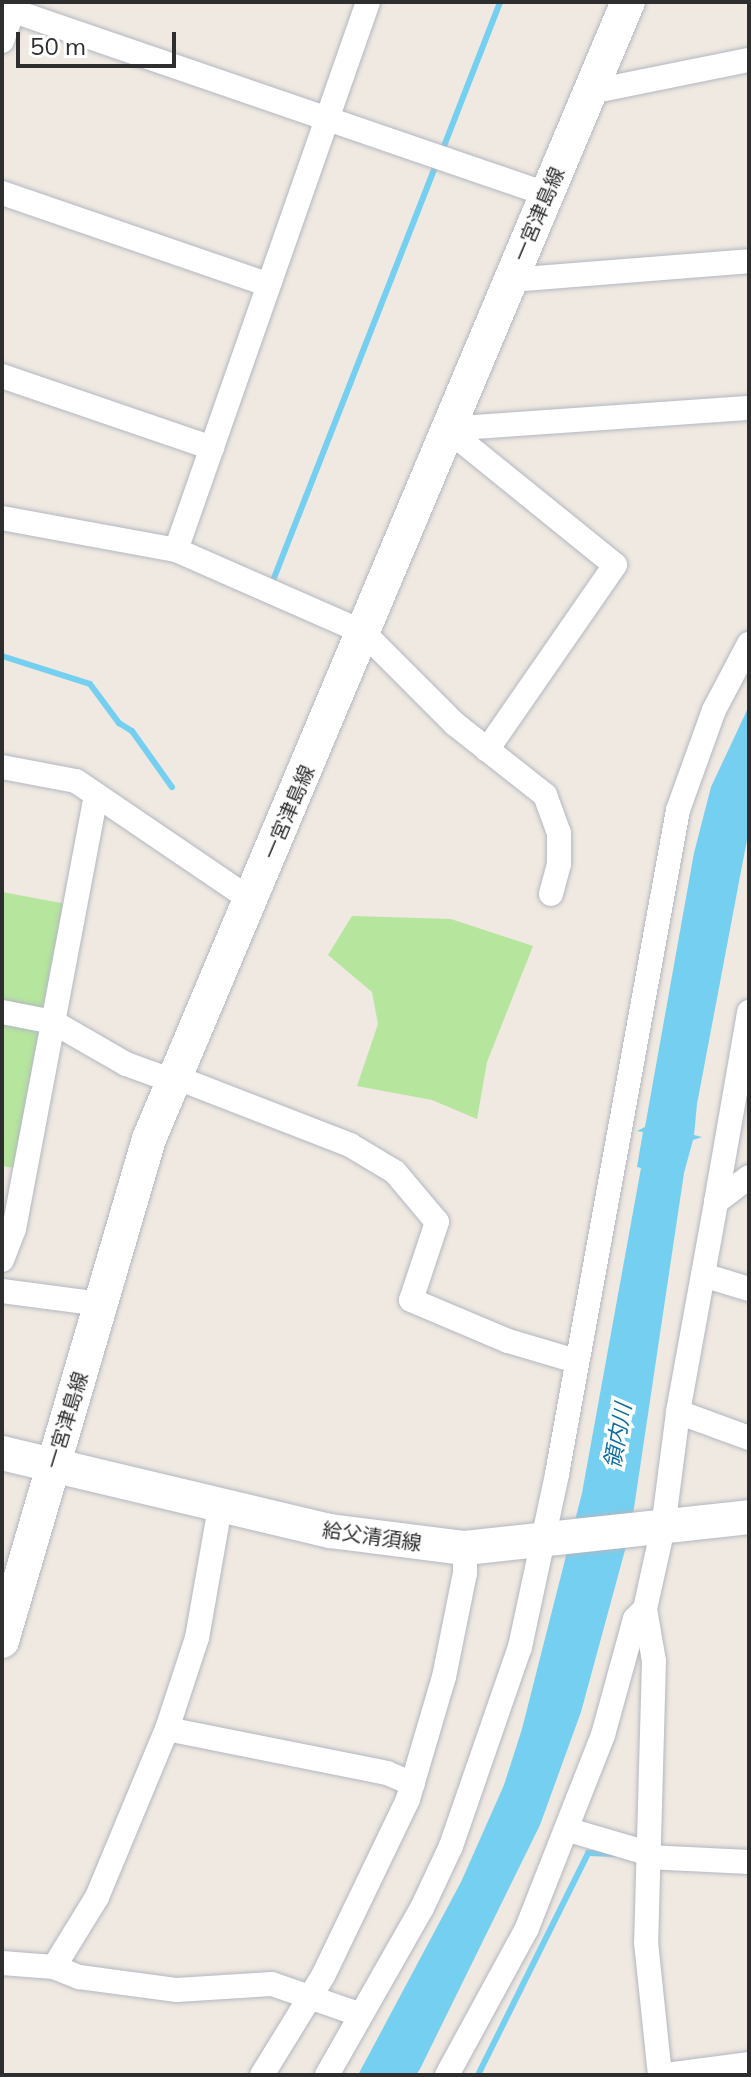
<!DOCTYPE html>
<meta charset="utf-8">
<style>
body{margin:0}
#map{position:relative;width:751px;height:2077px;overflow:hidden;background:#efe9e1;font-family:Mulish,"Noto Sans JP",sans-serif}
div>[style]{position:absolute}
.green>*{inset:0;background:#b6e59e}
.water>*{inset:0;background:#75cff0}
.stream>*{height:6px;margin:-3px;padding:0 3px;transform-origin:3px;border-radius:3px;background:#75cff0}
.roads{filter:drop-shadow(0 0 2px #b4b7c1) drop-shadow(0 0 2px #b4b7c1)}
.street>*{height:24px;margin:-12px;padding:0 12px;transform-origin:12px;border-radius:12px;background:#fff}
.secondary>*{height:34px;margin:-17px;padding:0 17px;transform-origin:17px;border-radius:17px;background:#fff}
span{translate:-50% -50%;white-space:nowrap;text-align:center;line-height:1.15;-webkit-text-stroke:7px #fff;paint-order:stroke}
.street-label{font-size:20px;color:#2e2e2e}
.water-label{font-size:22px;color:#0d6fa3;font-style:italic}
.frame{position:absolute;inset:0;border:4px solid #2e2e2e;pointer-events:none}
.scale{position:absolute;left:16px;top:32px;width:160px;height:36px;box-sizing:border-box;border:4px solid #2e2e2e;border-top:0;padding-left:10px;font-size:24px;line-height:28px;white-space:nowrap;color:#2e2e2e;-webkit-text-stroke:6px #fff;paint-order:stroke}
</style>
<div id="map">
<div class="green">
<i style="clip-path:polygon(2px 892px,72px 905px,51px 1013px,2px 1008px)"></i>
<i style="clip-path:polygon(352px 916px,451px 919px,533px 946px,487px 1062px,477px 1119px,432px 1100px,357px 1086px,378px 1024px,372px 992px,328px 955px)"></i>
<i style="clip-path:polygon(2px 1016px,45px 1028px,19px 1169px,2px 1166px)"></i>
</div>
<div class="water">
<i style="clip-path:polygon(749px 706px,749px 829px,697px 1104px,694px 1135px,702px 1137px,693px 1140px,684px 1173px,631px 1528px,581px 1712px,540px 1825px,420px 2069px,416px 2075px,358px 2075px,461px 1882px,504px 1785px,522px 1729px,582px 1493px,641px 1168px,637px 1167px,643px 1132px,637px 1131px,645px 1127px,694px 853px,711px 787px)"></i>
</div>
<div class="stream">
<i style="left:444px;top:146px;width:155px;rotate:-68.7deg"></i>
<i style="left:274px;top:578px;width:438px;rotate:-68.6deg"></i>
<i style="left:2px;top:656px;width:92px;rotate:17.7deg"></i>
<i style="left:90px;top:684px;width:49px;rotate:53.4deg"></i>
<i style="left:119px;top:723px;width:15px;rotate:32deg"></i>
<i style="left:132px;top:731px;width:69px;rotate:54.5deg"></i>
<i style="left:478px;top:2075px;width:248px;rotate:-63.6deg"></i>
<i style="left:588px;top:1853px;width:28px;rotate:2deg"></i>
</div>
<div class="roads">
<div class="street">
<i style="left:2px;top:7px;width:575px;rotate:18.97deg"></i>
<i style="left:2px;top:41px;width:41px;rotate:-70.3deg"></i>
<i style="left:590px;top:92px;width:162px;rotate:-11.4deg"></i>
<i style="left:2px;top:193px;width:282px;rotate:19deg"></i>
<i style="left:510px;top:280px;width:240px;rotate:-4.5deg"></i>
<i style="left:2px;top:376px;width:222px;rotate:18.9deg"></i>
<i style="left:447px;top:429px;width:216px;rotate:39deg"></i>
<i style="left:615px;top:565px;width:225px;rotate:124.7deg"></i>
<i style="left:447px;top:429px;width:303px;rotate:-4deg"></i>
<i style="left:2px;top:518px;width:177px;rotate:10.4deg"></i>
<i style="left:176px;top:550px;width:204px;rotate:23.7deg"></i>
<i style="left:363px;top:632px;width:130px;rotate:45deg"></i>
<i style="left:455px;top:724px;width:115px;rotate:38.3deg"></i>
<i style="left:545px;top:795px;width:40px;rotate:69.8deg"></i>
<i style="left:559px;top:833px;width:31px;rotate:90deg"></i>
<i style="left:559px;top:864px;width:31px;rotate:105deg"></i>
<i style="left:176px;top:550px;width:581px;rotate:-70.69deg"></i>
<i style="left:2px;top:767px;width:75px;rotate:10.7deg"></i>
<i style="left:76px;top:781px;width:212px;rotate:34.2deg"></i>
<i style="left:2px;top:1012px;width:52px;rotate:11.1deg"></i>
<i style="left:53px;top:1022px;width:84px;rotate:29.9deg"></i>
<i style="left:126px;top:1064px;width:50px;rotate:19.9deg"></i>
<i style="left:175px;top:1077px;width:188px;rotate:21.2deg"></i>
<i style="left:350px;top:1145px;width:52px;rotate:31deg"></i>
<i style="left:395px;top:1172px;width:65px;rotate:50deg"></i>
<i style="left:437px;top:1222px;width:82px;rotate:108.4deg"></i>
<i style="left:411px;top:1300px;width:105px;rotate:22.9deg"></i>
<i style="left:508px;top:1341px;width:71px;rotate:16.4deg"></i>
<i style="left:716px;top:1202px;width:193px;rotate:-80.1deg"></i>
<i style="left:2px;top:1260px;width:33px;rotate:-69deg"></i>
<i style="left:14px;top:1229px;width:442px;rotate:-79.3deg"></i>
<i style="left:703px;top:1275px;width:48px;rotate:16.9deg"></i>
<i style="left:2px;top:1291px;width:100px;rotate:7.5deg"></i>
<i style="left:678px;top:1412px;width:76px;rotate:20.1deg"></i>
<i style="left:645px;top:1609px;width:53px;rotate:80.2deg"></i>
<i style="left:654px;top:1661px;width:281px;rotate:91.6deg"></i>
<i style="left:646px;top:1942px;width:134px;rotate:84deg"></i>
<i style="left:167px;top:1729px;width:224px;rotate:11.3deg"></i>
<i style="left:387px;top:1773px;width:28px;rotate:23deg"></i>
<i style="left:569px;top:1830px;width:81px;rotate:16.4deg"></i>
<i style="left:647px;top:1857px;width:102px;rotate:2.8deg"></i>
<i style="left:2px;top:1963px;width:52px;rotate:4.4deg"></i>
<i style="left:54px;top:1967px;width:82px;rotate:-58.4deg"></i>
<i style="left:97px;top:1897px;width:182px;rotate:-67.4deg"></i>
<i style="left:167px;top:1729px;width:96px;rotate:-71.8deg"></i>
<i style="left:197px;top:1638px;width:133px;rotate:-80deg"></i>
<i style="left:54px;top:1967px;width:27px;rotate:22deg"></i>
<i style="left:79px;top:1977px;width:99px;rotate:7.6deg"></i>
<i style="left:177px;top:1990px;width:95px;rotate:-3.6deg"></i>
<i style="left:272px;top:1984px;width:94px;rotate:19.2deg"></i>
<i style="left:262px;top:2075px;width:116px;rotate:-58.4deg"></i>
<i style="left:323px;top:1976px;width:196px;rotate:-64.3deg"></i>
<i style="left:408px;top:1799px;width:127px;rotate:-73.6deg"></i>
<i style="left:444px;top:1677px;width:106px;rotate:-78.6deg"></i>
<i style="left:465px;top:1573px;width:25px;rotate:-90deg"></i>
<i style="left:327px;top:2075px;width:192px;rotate:-60.4deg"></i>
<i style="left:422px;top:1908px;width:68px;rotate:-64.9deg"></i>
<i style="left:451px;top:1846px;width:211px;rotate:-70.9deg"></i>
<i style="left:520px;top:1647px;width:177px;rotate:-77.9deg"></i>
<i style="left:557px;top:1474px;width:675px;rotate:-79.67deg"></i>
<i style="left:678px;top:810px;width:106px;rotate:-70.2deg"></i>
<i style="left:714px;top:710px;width:75px;rotate:-62.1deg"></i>
<i style="left:447px;top:2075px;width:167px;rotate:-61.4deg"></i>
<i style="left:527px;top:1928px;width:207px;rotate:-68.5deg"></i>
<i style="left:603px;top:1735px;width:120px;rotate:-74.6deg"></i>
<i style="left:635px;top:1619px;width:14px;rotate:-45deg"></i>
<i style="left:645px;top:1609px;width:83px;rotate:-77.5deg"></i>
<i style="left:663px;top:1528px;width:117px;rotate:-82.6deg"></i>
<i style="left:678px;top:1412px;width:213px;rotate:-79.7deg"></i>
<i style="left:716px;top:1202px;width:41px;rotate:-37.1deg"></i>
<i style="left:665px;top:2075px;width:85px;rotate:-7.5deg"></i>
</div>
<div class="secondary">
<i style="left:2px;top:1453px;width:337px;rotate:13.4deg"></i>
<i style="left:330px;top:1531px;width:136px;rotate:7.2deg"></i>
<i style="left:465px;top:1548px;width:286px;rotate:-6.2deg"></i>
<i style="left:2px;top:1641px;width:523px;rotate:-73.68deg"></i>
<i style="left:149px;top:1139px;width:1234px;rotate:-67.16deg"></i>
</div>
</div>
<div class="street-label">
<span style="left:538px;top:214px;rotate:-67deg">一宮津島線</span>
<span style="left:288px;top:812px;rotate:-67deg">一宮津島線</span>
<span style="left:66px;top:1420px;rotate:-73deg">一宮津島線</span>
<span style="left:372px;top:1536px;rotate:8deg">給父清須線</span>
</div>
<div class="water-label">
<span style="left:618px;top:1436px;rotate:-80deg">領内川</span>
</div>
<div class="frame"></div>
<div class="scale">50 m</div>
</div>
